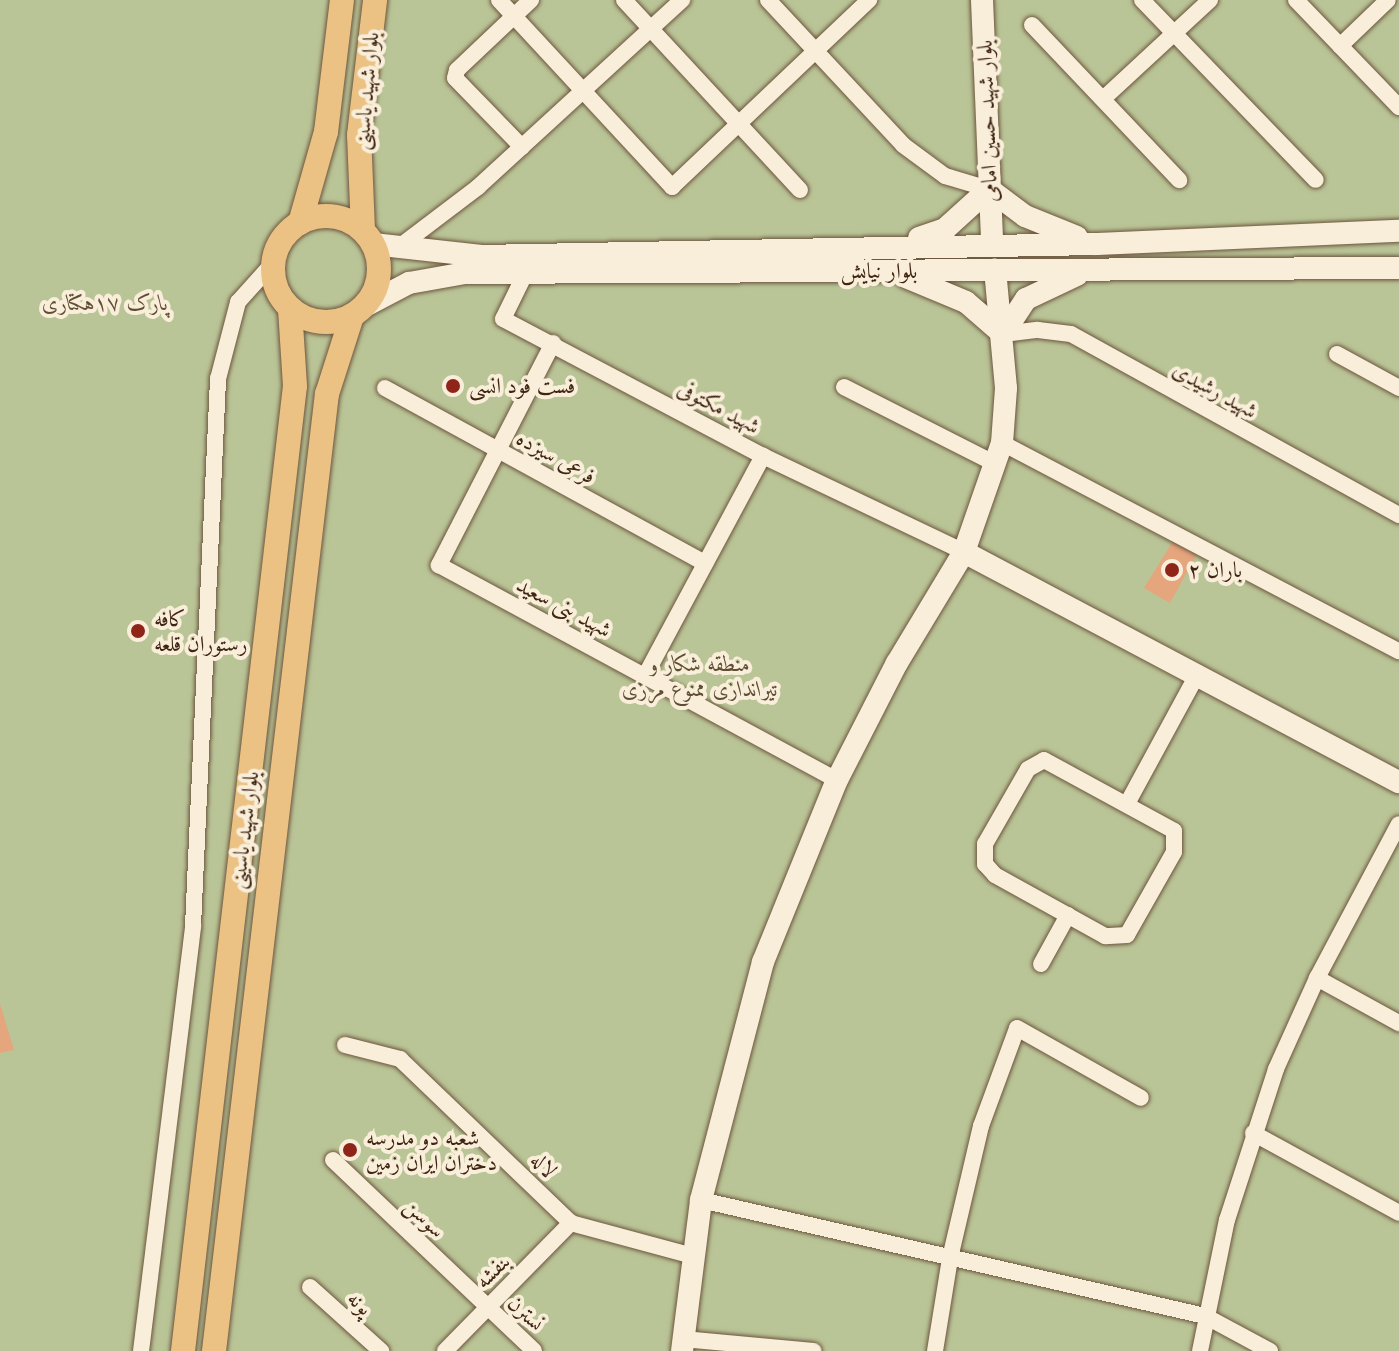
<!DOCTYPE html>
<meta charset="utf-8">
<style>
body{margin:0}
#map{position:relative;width:1399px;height:1351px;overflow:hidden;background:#f6e5c6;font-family:"Libre Caslon Text",Amiri,serif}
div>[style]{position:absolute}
.green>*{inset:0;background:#bac597;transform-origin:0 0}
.building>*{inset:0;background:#e5a57d}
.roads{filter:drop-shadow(0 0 2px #6d563f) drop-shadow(0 0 2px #6d563f)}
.street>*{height:16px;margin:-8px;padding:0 8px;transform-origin:8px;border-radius:8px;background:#f9eeda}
.secondary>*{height:22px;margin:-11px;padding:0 11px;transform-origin:11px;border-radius:11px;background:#f9eeda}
.primary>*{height:24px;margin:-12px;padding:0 12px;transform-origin:12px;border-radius:12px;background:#ebc283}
.primary>.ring{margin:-12px;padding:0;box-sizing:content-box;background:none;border:24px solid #ebc283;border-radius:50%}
.dots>*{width:22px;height:22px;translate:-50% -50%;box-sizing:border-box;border:4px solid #f9eeda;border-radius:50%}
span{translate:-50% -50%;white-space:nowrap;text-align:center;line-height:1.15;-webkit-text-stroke:8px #f9eeda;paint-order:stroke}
.street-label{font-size:22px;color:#3f2612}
.park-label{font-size:22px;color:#5e4e33;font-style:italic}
.poi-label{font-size:22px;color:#3f2612}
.left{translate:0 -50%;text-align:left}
</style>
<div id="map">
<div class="green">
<i style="left:0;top:0;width:1399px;height:1351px"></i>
</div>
<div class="building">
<i style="clip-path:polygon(1173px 541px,1198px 552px,1170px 603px,1144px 588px)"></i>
<i style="clip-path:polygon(0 1004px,14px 1050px,0 1053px)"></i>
</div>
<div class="roads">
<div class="street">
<i style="left:499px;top:0;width:255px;rotate:47.2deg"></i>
<i style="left:672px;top:187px;width:272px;rotate:-43.5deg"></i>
<i style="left:624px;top:0;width:259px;rotate:47.2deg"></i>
<i style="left:768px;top:0;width:198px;rotate:47deg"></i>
<i style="left:903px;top:145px;width:52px;rotate:36.4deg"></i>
<i style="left:945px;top:176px;width:46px;rotate:16.5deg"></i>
<i style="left:1142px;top:0;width:250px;rotate:46deg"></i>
<i style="left:1296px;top:0;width:149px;rotate:46.1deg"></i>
<i style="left:1032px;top:25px;width:214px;rotate:46.5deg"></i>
<i style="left:1340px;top:46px;width:66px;rotate:-43.8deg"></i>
<i style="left:1103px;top:99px;width:146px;rotate:-42.8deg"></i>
<i style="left:522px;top:147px;width:96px;rotate:-134.2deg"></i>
<i style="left:455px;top:78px;width:8px;rotate:-76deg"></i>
<i style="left:457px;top:70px;width:102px;rotate:-43.4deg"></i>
<i style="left:399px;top:247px;width:99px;rotate:-37.2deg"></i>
<i style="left:478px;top:187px;width:277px;rotate:-42.5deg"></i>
<i style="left:526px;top:272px;width:52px;rotate:116.1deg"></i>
<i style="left:503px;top:319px;width:294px;rotate:27.8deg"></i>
<i style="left:763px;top:456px;width:223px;rotate:25.5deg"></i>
<i style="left:1003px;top:334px;width:35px;rotate:-7deg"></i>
<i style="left:1038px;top:330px;width:33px;rotate:7deg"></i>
<i style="left:1071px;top:334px;width:375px;rotate:28.9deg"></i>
<i style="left:553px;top:343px;width:250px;rotate:117.2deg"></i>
<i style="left:439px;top:565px;width:452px;rotate:28.4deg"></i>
<i style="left:1337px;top:354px;width:71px;rotate:28.7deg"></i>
<i style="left:844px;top:387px;width:170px;rotate:26.9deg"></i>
<i style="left:385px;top:388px;width:365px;rotate:28.7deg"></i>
<i style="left:1002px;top:443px;width:448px;rotate:27.7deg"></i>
<i style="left:645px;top:676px;width:250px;rotate:-61.8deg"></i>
<i style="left:1044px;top:760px;width:148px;rotate:28.6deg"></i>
<i style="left:1174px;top:831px;width:21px;rotate:90deg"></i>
<i style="left:1174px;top:852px;width:95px;rotate:119.5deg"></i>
<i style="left:1127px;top:935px;width:22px;rotate:177deg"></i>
<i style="left:1105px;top:936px;width:126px;rotate:-151deg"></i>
<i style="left:995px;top:875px;width:15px;rotate:-132deg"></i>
<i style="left:985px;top:864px;width:20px;rotate:-90deg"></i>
<i style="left:985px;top:844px;width:86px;rotate:-60.2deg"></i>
<i style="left:1028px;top:769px;width:18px;rotate:-29deg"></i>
<i style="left:1128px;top:802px;width:147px;rotate:-61.5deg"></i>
<i style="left:1041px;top:964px;width:56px;rotate:-61.1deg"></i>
<i style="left:1317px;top:978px;width:94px;rotate:28.8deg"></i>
<i style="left:345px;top:1045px;width:57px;rotate:14.3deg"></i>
<i style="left:400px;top:1059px;width:237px;rotate:43.8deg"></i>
<i style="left:571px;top:1223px;width:126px;rotate:15.1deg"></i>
<i style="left:1253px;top:1133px;width:166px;rotate:28.7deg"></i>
<i style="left:333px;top:1160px;width:277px;rotate:43.5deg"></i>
<i style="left:701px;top:1200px;width:517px;rotate:12.96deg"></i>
<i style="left:1205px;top:1316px;width:74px;rotate:28.3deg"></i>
<i style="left:310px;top:1287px;width:96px;rotate:42deg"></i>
<i style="left:683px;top:1339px;width:131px;rotate:5.3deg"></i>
<i style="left:141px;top:1351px;width:428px;rotate:-83deg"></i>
<i style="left:193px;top:926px;width:548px;rotate:-87.38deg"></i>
<i style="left:218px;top:379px;width:80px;rotate:-75.4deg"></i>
<i style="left:238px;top:302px;width:52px;rotate:-48.1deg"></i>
<i style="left:445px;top:1351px;width:180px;rotate:-45.5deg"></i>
<i style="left:935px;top:1351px;width:94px;rotate:-80.8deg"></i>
<i style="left:950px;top:1258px;width:136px;rotate:-76.8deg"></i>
<i style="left:981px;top:1126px;width:104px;rotate:-69.8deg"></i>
<i style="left:1017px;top:1028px;width:142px;rotate:29.4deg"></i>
<i style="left:1200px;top:1351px;width:134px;rotate:-78.4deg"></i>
<i style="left:1227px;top:1220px;width:159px;rotate:-72deg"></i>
<i style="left:1276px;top:1069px;width:100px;rotate:-65.7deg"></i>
<i style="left:1317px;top:978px;width:174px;rotate:-62deg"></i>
</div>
<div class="secondary">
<i style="left:982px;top:0;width:243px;rotate:87.6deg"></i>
<i style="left:919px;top:238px;width:28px;rotate:-19deg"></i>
<i style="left:945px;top:229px;width:59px;rotate:-42.3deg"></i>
<i style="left:989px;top:189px;width:45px;rotate:36.9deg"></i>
<i style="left:1025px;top:216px;width:56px;rotate:22deg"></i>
<i style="left:373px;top:244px;width:109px;rotate:6.3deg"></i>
<i style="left:481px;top:256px;width:616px;rotate:-1.12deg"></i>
<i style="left:1097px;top:244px;width:302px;rotate:-2.5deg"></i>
<i style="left:906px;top:277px;width:65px;rotate:22.6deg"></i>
<i style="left:966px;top:302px;width:49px;rotate:40.9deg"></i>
<i style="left:1003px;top:334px;width:42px;rotate:-56.7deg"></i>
<i style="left:1026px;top:299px;width:56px;rotate:-25.2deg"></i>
<i style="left:365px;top:306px;width:50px;rotate:-27.6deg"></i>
<i style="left:409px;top:283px;width:57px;rotate:-10.1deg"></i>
<i style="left:465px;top:273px;width:934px;rotate:-0.31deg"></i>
<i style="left:964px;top:552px;width:492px;rotate:27.9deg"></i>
<i style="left:682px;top:1351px;width:152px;rotate:-82.8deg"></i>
<i style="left:701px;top:1200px;width:246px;rotate:-75.4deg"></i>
<i style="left:763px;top:962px;width:196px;rotate:-67.9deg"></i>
<i style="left:837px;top:780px;width:131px;rotate:-62.9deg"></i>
<i style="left:897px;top:663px;width:130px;rotate:-58.9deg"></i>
<i style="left:964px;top:552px;width:115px;rotate:-70.8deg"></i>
<i style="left:1002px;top:443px;width:55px;rotate:-85.8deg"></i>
<i style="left:1006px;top:388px;width:119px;rotate:-95.3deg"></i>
</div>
<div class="primary">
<i class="ring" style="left:273px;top:216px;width:82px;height:82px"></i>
<i style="left:300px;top:223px;width:95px;rotate:-74.1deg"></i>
<i style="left:326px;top:132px;width:133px;rotate:-83.1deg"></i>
<i style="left:363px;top:230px;width:95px;rotate:-92.4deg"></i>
<i style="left:359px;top:135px;width:136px;rotate:-83.2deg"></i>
<i style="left:183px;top:1351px;width:971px;rotate:-83.38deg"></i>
<i style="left:295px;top:386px;width:78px;rotate:-93.7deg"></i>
<i style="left:214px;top:1351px;width:964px;rotate:-83.27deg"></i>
<i style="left:327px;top:394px;width:82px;rotate:-72.2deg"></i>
</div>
</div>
<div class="dots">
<i style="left:453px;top:386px;background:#8f2418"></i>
<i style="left:1172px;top:570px;background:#8f2418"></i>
<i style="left:138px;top:631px;background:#8f2418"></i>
<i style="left:350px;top:1150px;background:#8f2418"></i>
</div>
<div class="street-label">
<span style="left:366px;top:91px;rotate:-85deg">بلوار شهید یاسینی</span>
<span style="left:987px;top:121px;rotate:-92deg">بلوار شهید حسین امامی</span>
<span style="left:879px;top:271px">بلوار نیایش</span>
<span style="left:1215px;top:390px;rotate:29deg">شهید رشیدی</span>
<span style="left:719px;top:407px;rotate:28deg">شهید مکتوفی</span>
<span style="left:556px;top:457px;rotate:29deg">فرعی سیزده</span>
<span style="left:564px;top:607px;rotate:28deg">شهید بنی سعید</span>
<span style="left:244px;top:830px;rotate:-83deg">بلوار شهید یاسینی</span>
<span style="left:544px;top:1165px;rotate:45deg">لاله</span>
<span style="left:425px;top:1218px;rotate:44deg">سوسن</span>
<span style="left:492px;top:1271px;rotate:-45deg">بنفشه</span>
<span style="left:360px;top:1303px;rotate:42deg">پونه</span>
<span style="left:526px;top:1313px;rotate:43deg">نسترن</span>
</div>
<div class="park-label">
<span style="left:105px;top:303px">پارک ۱۷هکتاری</span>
<span style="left:700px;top:676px">منطقه شکار و<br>تیراندازی ممنوع مرزی</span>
</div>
<div class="poi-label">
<span class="left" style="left:469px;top:386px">فست فود انسی</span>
<span class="left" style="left:1188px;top:570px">باران ۲</span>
<span class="left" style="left:154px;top:631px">کافه<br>رستوران قلعه</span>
<span class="left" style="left:366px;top:1150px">شعبه دو مدرسه<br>دختران ایران زمین</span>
</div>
</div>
